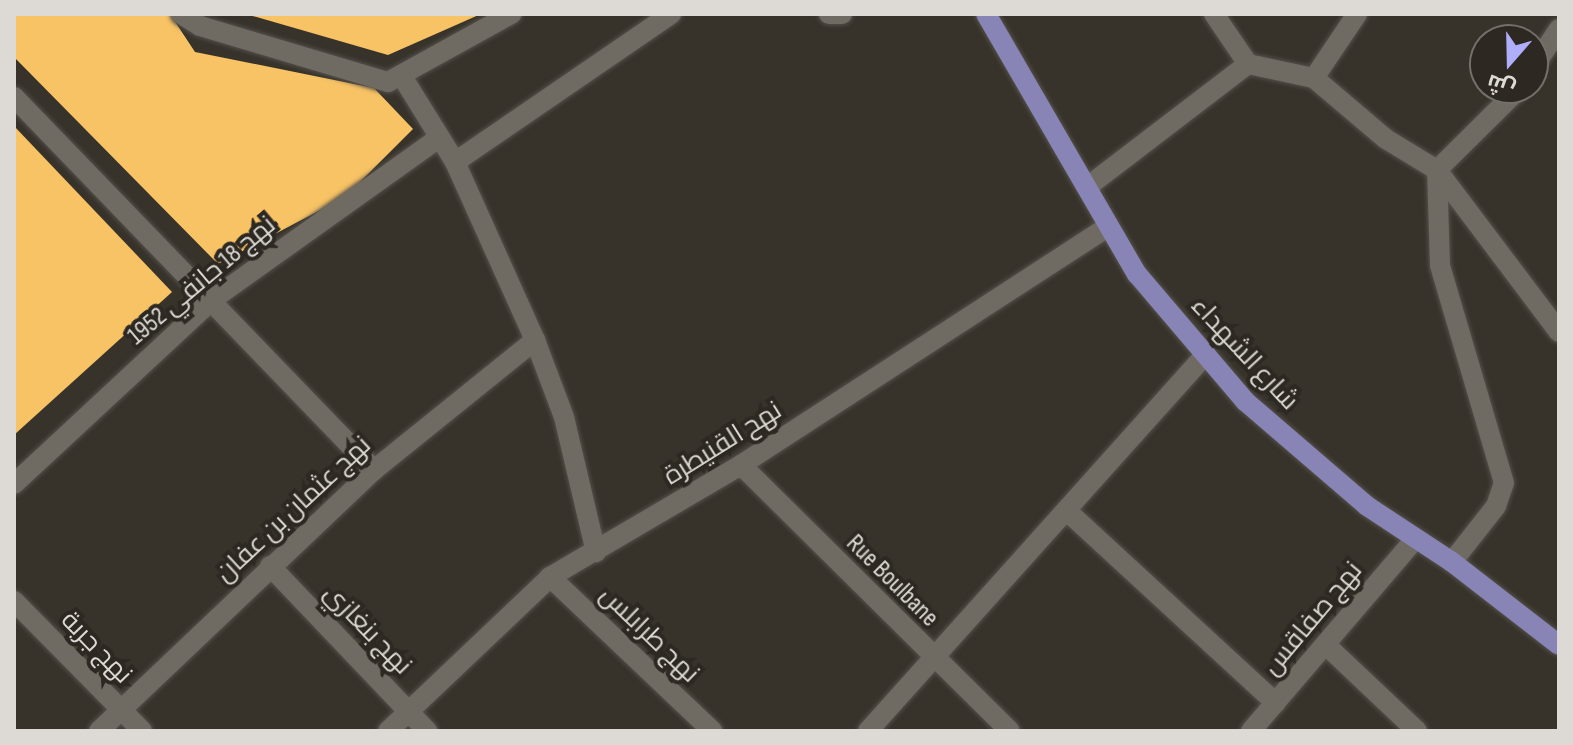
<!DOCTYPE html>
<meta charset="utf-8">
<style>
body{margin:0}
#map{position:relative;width:1573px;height:745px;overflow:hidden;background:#37332b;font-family:"Sofia Sans Condensed",Cairo,sans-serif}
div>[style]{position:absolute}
.building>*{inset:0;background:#f8c365}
.roads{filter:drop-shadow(0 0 2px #54504a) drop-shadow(0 0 2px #54504a)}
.minor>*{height:20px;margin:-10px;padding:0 10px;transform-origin:10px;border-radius:10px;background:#706b62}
.major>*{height:20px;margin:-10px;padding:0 10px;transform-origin:10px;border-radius:10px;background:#8885b6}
span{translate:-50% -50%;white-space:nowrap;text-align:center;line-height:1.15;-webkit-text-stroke:8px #2d2922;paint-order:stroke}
.street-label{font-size:26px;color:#dddad5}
.frame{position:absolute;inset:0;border:16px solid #dddad5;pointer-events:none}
.north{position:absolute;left:1469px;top:24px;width:80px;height:80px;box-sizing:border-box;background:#2d2922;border:2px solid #73706a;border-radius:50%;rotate:200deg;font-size:22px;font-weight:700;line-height:32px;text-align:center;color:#dddad5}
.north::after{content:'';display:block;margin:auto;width:28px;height:36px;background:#afaefa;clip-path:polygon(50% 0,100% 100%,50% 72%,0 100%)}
</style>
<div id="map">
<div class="building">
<i style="clip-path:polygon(14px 14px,170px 14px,195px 52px,374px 88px,413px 129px,345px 197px,218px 264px,14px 57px)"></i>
<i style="clip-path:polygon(246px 14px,481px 14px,388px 55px)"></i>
<i style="clip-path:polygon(14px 126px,172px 292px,14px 435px)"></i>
</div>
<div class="roads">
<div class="minor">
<i style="left:181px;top:14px;width:22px;rotate:32deg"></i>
<i style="left:200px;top:26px;width:196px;rotate:16.6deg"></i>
<i style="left:388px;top:82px;width:141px;rotate:-28.9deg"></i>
<i style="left:829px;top:14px;width:13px"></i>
<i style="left:1214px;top:14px;width:60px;rotate:55.8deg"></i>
<i style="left:1248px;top:64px;width:67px;rotate:12deg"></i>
<i style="left:1314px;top:78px;width:94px;rotate:40.3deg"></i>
<i style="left:1386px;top:139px;width:60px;rotate:31.3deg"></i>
<i style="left:1437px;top:170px;width:203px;rotate:53deg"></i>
<i style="left:1533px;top:68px;width:47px;rotate:-56.3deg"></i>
<i style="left:403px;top:78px;width:99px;rotate:58.2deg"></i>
<i style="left:455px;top:162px;width:195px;rotate:65.8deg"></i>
<i style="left:535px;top:340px;width:82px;rotate:69.4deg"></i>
<i style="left:564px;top:417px;width:139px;rotate:76.7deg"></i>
<i style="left:1314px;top:78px;width:77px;rotate:-56.1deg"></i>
<i style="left:14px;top:97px;width:518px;rotate:46.02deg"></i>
<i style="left:455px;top:162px;width:262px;rotate:-34.4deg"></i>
<i style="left:1087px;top:187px;width:203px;rotate:-37.4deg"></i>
<i style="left:741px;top:465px;width:378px;rotate:44.7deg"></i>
<i style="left:14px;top:484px;width:272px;rotate:-42.9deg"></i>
<i style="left:213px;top:299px;width:277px;rotate:-35.5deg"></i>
<i style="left:1068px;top:512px;width:282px;rotate:42.6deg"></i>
<i style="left:1452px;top:562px;width:71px;rotate:-51.8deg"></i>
<i style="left:1496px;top:506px;width:24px;rotate:-71deg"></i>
<i style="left:1504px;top:483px;width:227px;rotate:-106.4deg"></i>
<i style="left:1440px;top:265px;width:95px;rotate:-91.8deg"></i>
<i style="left:1437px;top:170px;width:117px;rotate:-44.7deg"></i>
<i style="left:270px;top:566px;width:228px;rotate:46.4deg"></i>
<i style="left:550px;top:577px;width:224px;rotate:43.5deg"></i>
<i style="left:14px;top:601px;width:182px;rotate:45.4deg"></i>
<i style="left:1326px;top:645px;width:125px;rotate:43.4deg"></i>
<i style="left:99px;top:731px;width:379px;rotate:-43.5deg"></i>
<i style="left:374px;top:470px;width:207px;rotate:-38.9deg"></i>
<i style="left:388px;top:731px;width:224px;rotate:-43.5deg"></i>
<i style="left:550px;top:577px;width:221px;rotate:-30.4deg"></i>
<i style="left:741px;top:465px;width:437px;rotate:-33deg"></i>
<i style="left:868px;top:731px;width:506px;rotate:-48.12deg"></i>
<i style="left:1251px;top:731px;width:251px;rotate:-49.5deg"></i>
</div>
<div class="major">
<i style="left:986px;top:14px;width:301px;rotate:59.9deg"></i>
<i style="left:1137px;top:274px;width:167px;rotate:49.6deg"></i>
<i style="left:1245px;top:401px;width:161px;rotate:40.7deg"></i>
<i style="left:1367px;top:506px;width:102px;rotate:33.4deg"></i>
<i style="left:1452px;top:562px;width:135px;rotate:37.8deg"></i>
</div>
</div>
<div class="street-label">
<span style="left:202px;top:281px;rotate:-40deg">نهج 18 جانفي 1952</span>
<span style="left:1244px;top:354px;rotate:47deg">شارع الشهداء</span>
<span style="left:723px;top:444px;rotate:-32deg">نهح القنيطرة</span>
<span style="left:294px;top:510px;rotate:-43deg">نهج عثمان بن عفان</span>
<span style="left:892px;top:581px;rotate:45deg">Rue Boulbane</span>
<span style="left:1313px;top:619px;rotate:-50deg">نهج صفاقس</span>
<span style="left:367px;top:630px;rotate:46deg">نهج بنغازي</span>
<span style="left:649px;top:635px;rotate:44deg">نهج طرابلس</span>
<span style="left:96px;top:648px;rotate:46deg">نهج جربة</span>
</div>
<div class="frame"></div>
<div class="north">ش</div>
</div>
